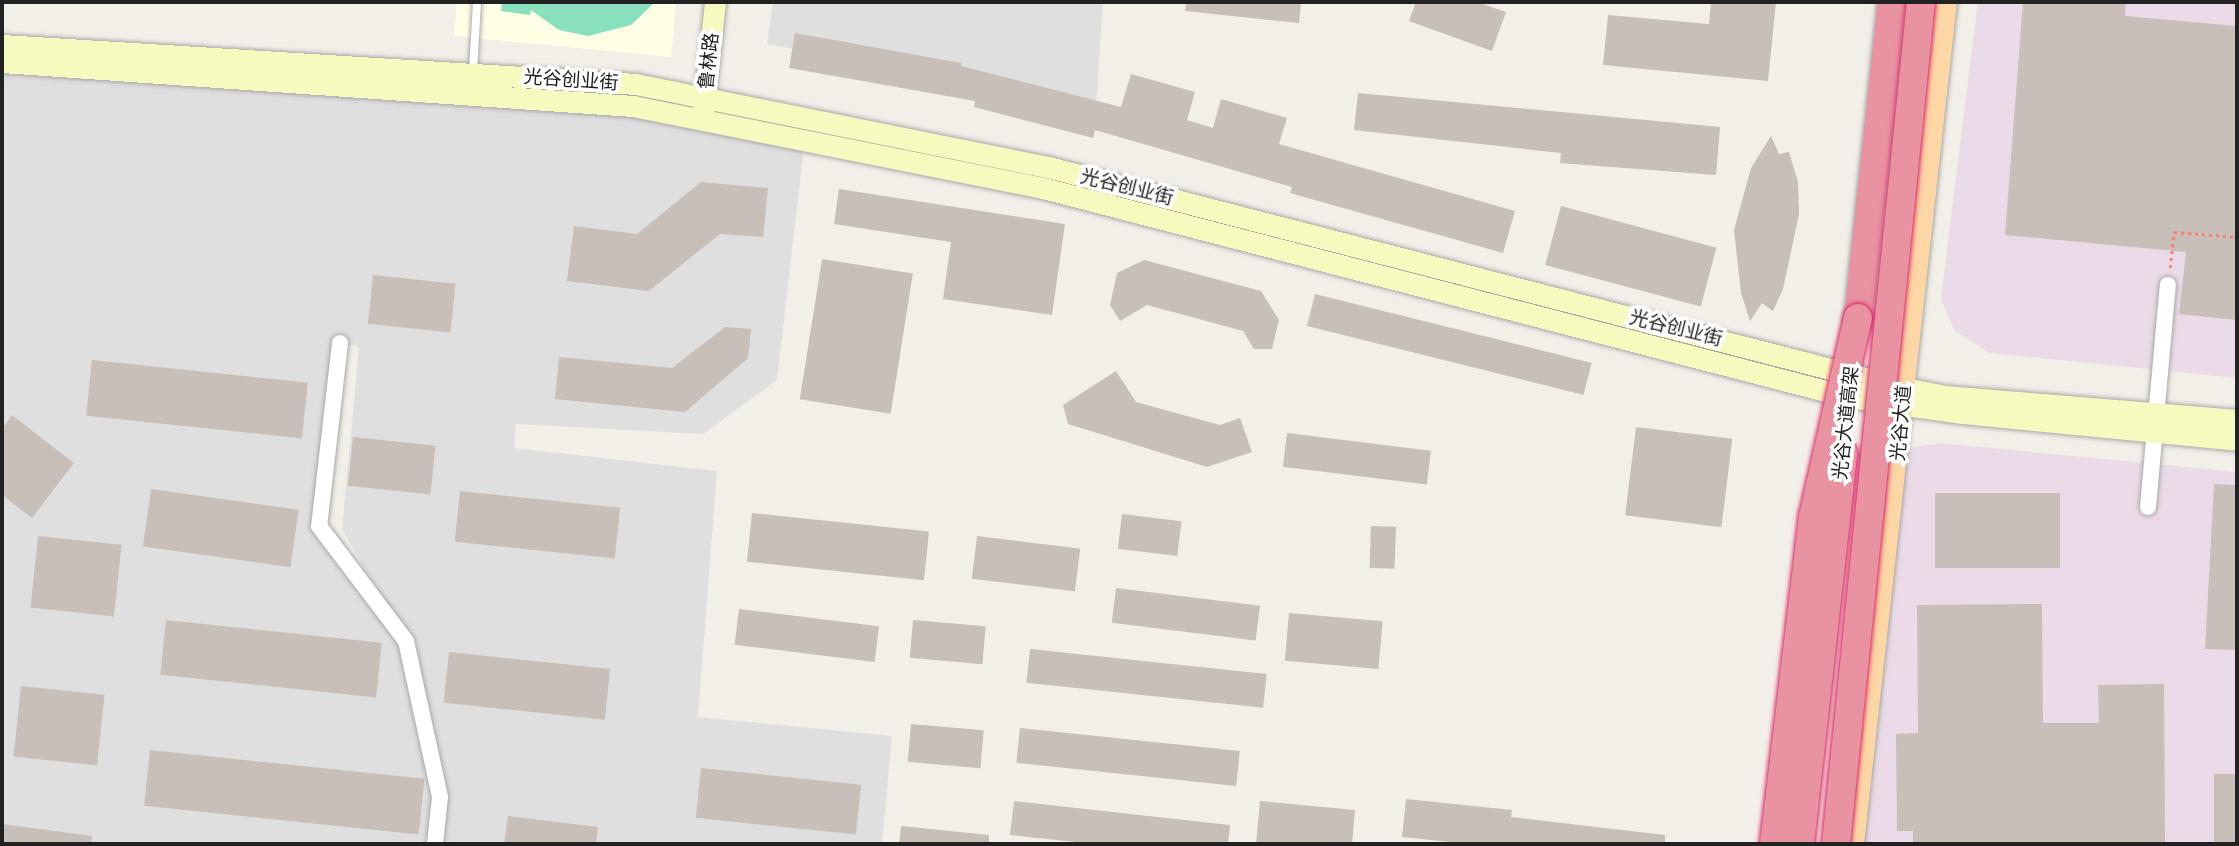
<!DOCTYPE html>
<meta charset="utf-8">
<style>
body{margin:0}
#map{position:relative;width:2239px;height:846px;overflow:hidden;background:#f2efe9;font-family:"PT Sans","Noto Sans SC",sans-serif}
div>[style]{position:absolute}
.residential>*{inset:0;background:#e0dfdf}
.industrial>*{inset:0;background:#ebdbe8}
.education>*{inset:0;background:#ffffe5}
.pitch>*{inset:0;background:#88e0be}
.building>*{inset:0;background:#c7bfb8;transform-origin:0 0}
.path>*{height:2.5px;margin-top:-1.25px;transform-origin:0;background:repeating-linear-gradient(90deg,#fa8072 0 3.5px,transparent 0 7px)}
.roads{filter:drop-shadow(0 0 2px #a9a9a9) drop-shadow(0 0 2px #a9a9a9)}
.lane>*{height:8px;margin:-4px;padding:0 4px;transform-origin:4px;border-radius:4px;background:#fff}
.street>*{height:16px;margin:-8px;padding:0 8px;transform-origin:8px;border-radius:8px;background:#fff}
.secondary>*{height:21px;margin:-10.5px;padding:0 10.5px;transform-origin:10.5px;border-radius:10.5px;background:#f7fabf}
.primary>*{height:24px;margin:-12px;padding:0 12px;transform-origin:12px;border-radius:12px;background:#fcd6a4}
.highway>*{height:28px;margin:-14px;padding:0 14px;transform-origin:14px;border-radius:14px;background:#e892a2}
.bridges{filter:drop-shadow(0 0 2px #dc2a67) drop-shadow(0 0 2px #dc2a67)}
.highway-bridge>*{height:28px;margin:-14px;padding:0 14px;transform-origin:14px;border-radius:14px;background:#e892a2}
span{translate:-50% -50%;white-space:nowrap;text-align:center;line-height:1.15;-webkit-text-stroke:7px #fff;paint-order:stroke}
.street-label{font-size:19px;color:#222}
.frame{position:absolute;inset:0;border:4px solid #222;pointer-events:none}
</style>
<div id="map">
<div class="residential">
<i style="clip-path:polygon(773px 2px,1103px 2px,1096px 107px,767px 44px)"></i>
<i style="clip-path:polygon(evenodd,2px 68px,631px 98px,805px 138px,777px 380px,703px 434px,516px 424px,514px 448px,717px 471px,698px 717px,892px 736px,882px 844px,2px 844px,2px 68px,340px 343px,359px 347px,342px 529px,402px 634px,319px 526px,340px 343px)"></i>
</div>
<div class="industrial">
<i style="clip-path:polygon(1978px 2px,2237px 2px,2237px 378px,1989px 353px,1954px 330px,1941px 299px)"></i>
<i style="clip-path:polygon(1941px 443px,2237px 472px,2237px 844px,1852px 844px,1907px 448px)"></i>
</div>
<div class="education">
<i style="clip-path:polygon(457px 2px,676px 2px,671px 57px,454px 36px)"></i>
</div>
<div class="pitch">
<i style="clip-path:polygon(502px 2px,655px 2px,631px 25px,588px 36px,559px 30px,531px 10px,530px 15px,501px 11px)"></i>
</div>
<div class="building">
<i style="clip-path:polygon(1186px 2px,1301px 2px,1299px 23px,1185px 11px)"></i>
<i style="clip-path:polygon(1416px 2px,1477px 2px,1506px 12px,1492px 51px,1409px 21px)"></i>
<i style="clip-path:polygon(1711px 2px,1776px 2px,1768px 81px,1603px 65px,1608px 15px,1709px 24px)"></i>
<i style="clip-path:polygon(2023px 2px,2126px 2px,2125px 16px,2237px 26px,2237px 320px,2179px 314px,2186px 252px,2005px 235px)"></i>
<i style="clip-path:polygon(795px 33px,961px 63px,961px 66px,1121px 107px,1131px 74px,1195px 92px,1187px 120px,1213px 128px,1221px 99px,1287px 118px,1279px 144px,1515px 211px,1503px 253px,1290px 193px,1292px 187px,1095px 130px,1093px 138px,974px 107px,975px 101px,789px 68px)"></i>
<i style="clip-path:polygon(1358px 93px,1720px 127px,1716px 175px,1560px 163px,1561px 153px,1354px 130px)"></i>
<i style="clip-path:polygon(1771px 136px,1779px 154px,1789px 152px,1798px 182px,1799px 214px,1783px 289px,1773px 311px,1762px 303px,1750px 321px,1741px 293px,1734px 230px,1751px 168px)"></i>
<i style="clip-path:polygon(701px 182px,768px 188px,763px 237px,720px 234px,649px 291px,567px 281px,574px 226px,637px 234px)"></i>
<i style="clip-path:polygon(839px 189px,1065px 224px,1052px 315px,943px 299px,951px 242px,834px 224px)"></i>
<i style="left:1561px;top:206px;width:161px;height:61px;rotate:15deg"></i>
<i style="left:822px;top:259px;width:92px;height:142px;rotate:9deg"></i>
<i style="clip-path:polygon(1144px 260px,1261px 291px,1279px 320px,1272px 349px,1254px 349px,1243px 331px,1147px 305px,1120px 321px,1110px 305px,1117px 273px)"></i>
<i style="left:373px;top:275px;width:83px;height:49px;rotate:6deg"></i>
<i style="left:1315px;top:294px;width:285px;height:33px;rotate:14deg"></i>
<i style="clip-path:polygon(725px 327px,751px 329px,748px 358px,685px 412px,555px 399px,559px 357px,672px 368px)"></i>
<i style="left:92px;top:360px;width:217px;height:56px;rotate:6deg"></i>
<i style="clip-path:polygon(1116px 371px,1136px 402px,1220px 425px,1240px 418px,1252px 452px,1207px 467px,1068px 424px,1063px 405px)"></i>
<i style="clip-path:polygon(12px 415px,74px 463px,32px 518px,2px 495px,2px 429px)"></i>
<i style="left:1636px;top:427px;width:97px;height:89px;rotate:7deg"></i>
<i style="left:1287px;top:433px;width:145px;height:34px;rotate:7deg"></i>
<i style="left:353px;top:437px;width:83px;height:49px;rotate:6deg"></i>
<i style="clip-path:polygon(2214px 484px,2237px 485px,2237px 650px,2205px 649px)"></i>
<i style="left:151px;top:489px;width:149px;height:58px;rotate:8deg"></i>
<i style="left:460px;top:491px;width:161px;height:51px;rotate:6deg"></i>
<i style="left:1935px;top:493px;width:125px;height:75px"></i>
<i style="left:752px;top:513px;width:178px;height:49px;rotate:6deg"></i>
<i style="left:1122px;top:514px;width:60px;height:35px;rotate:7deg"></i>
<i style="left:1371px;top:526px;width:25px;height:42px;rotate:2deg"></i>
<i style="left:38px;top:536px;width:84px;height:72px;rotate:6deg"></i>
<i style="left:977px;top:536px;width:104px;height:43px;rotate:7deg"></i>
<i style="left:1116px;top:588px;width:145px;height:35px;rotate:7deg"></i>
<i style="clip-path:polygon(2042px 604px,2043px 723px,2099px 723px,2098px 685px,2164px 684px,2165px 844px,1913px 844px,1913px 831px,1897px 831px,1896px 734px,1918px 733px,1917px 605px)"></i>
<i style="left:739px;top:609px;width:141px;height:36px;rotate:7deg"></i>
<i style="left:1289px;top:613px;width:94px;height:48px;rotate:5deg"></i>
<i style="left:166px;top:620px;width:217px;height:55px;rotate:6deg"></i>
<i style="left:913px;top:620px;width:73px;height:38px;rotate:5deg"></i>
<i style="left:1030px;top:649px;width:238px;height:34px;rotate:6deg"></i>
<i style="left:449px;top:652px;width:162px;height:51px;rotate:6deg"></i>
<i style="left:21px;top:686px;width:84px;height:71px;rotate:6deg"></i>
<i style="left:911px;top:724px;width:73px;height:38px;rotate:5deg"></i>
<i style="left:1020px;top:728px;width:221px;height:35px;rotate:6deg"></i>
<i style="left:150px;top:750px;width:276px;height:56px;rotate:6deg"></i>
<i style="left:701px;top:768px;width:161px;height:50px;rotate:6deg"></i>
<i style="left:2237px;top:774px;width:70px;height:23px;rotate:90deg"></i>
<i style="clip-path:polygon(1406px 799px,1512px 810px,1511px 817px,1665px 835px,1665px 844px,1470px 844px,1402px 837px)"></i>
<i style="clip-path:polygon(1014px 801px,1230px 825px,1228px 844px,1095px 844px,1010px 835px)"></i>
<i style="clip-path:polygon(1260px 801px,1355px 810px,1352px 844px,1256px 844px)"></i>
<i style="clip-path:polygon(508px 816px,598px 827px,596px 844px,504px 844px)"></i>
<i style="clip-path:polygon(2px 824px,92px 836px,91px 844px,2px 844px)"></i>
<i style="clip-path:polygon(901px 826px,989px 835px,989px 844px,899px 844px)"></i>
</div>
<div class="path">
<i style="left:2170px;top:268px;width:36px;rotate:-84deg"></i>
<i style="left:2174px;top:232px;width:63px;rotate:4.5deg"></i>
</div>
<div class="roads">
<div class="lane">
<i style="left:473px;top:72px;width:70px;rotate:-86.7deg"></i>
</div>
<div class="street">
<i style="left:340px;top:343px;width:184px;rotate:96.5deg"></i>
<i style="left:319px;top:526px;width:144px;rotate:52.9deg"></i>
<i style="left:406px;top:641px;width:160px;rotate:77.7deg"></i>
<i style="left:440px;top:797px;width:47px;rotate:96.1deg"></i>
<i style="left:2148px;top:507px;width:223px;rotate:-84.9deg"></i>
</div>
<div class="secondary">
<i style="left:2px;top:45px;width:635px;rotate:3.52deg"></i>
<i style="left:636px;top:84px;width:420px;rotate:11.4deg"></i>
<i style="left:1048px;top:167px;width:884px;rotate:14.48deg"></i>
<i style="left:1904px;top:388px;width:42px;rotate:11deg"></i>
<i style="left:1945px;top:396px;width:293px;rotate:4.7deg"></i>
<i style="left:2px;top:62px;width:633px;rotate:3.99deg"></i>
<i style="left:633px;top:106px;width:418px;rotate:11.3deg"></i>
<i style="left:1043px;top:188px;width:833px;rotate:14.54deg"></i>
<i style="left:1849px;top:397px;width:115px;rotate:8deg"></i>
<i style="left:1963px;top:413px;width:275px;rotate:5.6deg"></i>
<i style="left:703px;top:111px;width:110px;rotate:-83.7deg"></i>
</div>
<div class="primary">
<i style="left:1852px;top:844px;width:847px;rotate:-83.7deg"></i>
</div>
<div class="highway">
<i style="left:1858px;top:318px;width:318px;rotate:-83.9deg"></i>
</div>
</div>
<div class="bridges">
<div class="highway-bridge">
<i style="left:1774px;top:844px;width:329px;rotate:-83.2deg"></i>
<i style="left:1813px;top:517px;width:204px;rotate:-77.3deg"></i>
<i style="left:1800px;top:844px;width:393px;rotate:-83.7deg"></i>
<i style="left:1836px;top:844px;width:846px;rotate:-84.24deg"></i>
</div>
</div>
<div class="street-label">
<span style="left:709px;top:61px;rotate:-84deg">鲁林路</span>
<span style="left:571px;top:80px;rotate:4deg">光谷创业街</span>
<span style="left:1127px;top:187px;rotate:14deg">光谷创业街</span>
<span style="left:1676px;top:328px;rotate:14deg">光谷创业街</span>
<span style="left:1846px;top:423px;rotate:-84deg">光谷大道高架</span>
<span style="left:1901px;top:423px;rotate:-85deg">光谷大道</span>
</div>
<div class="frame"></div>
</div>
